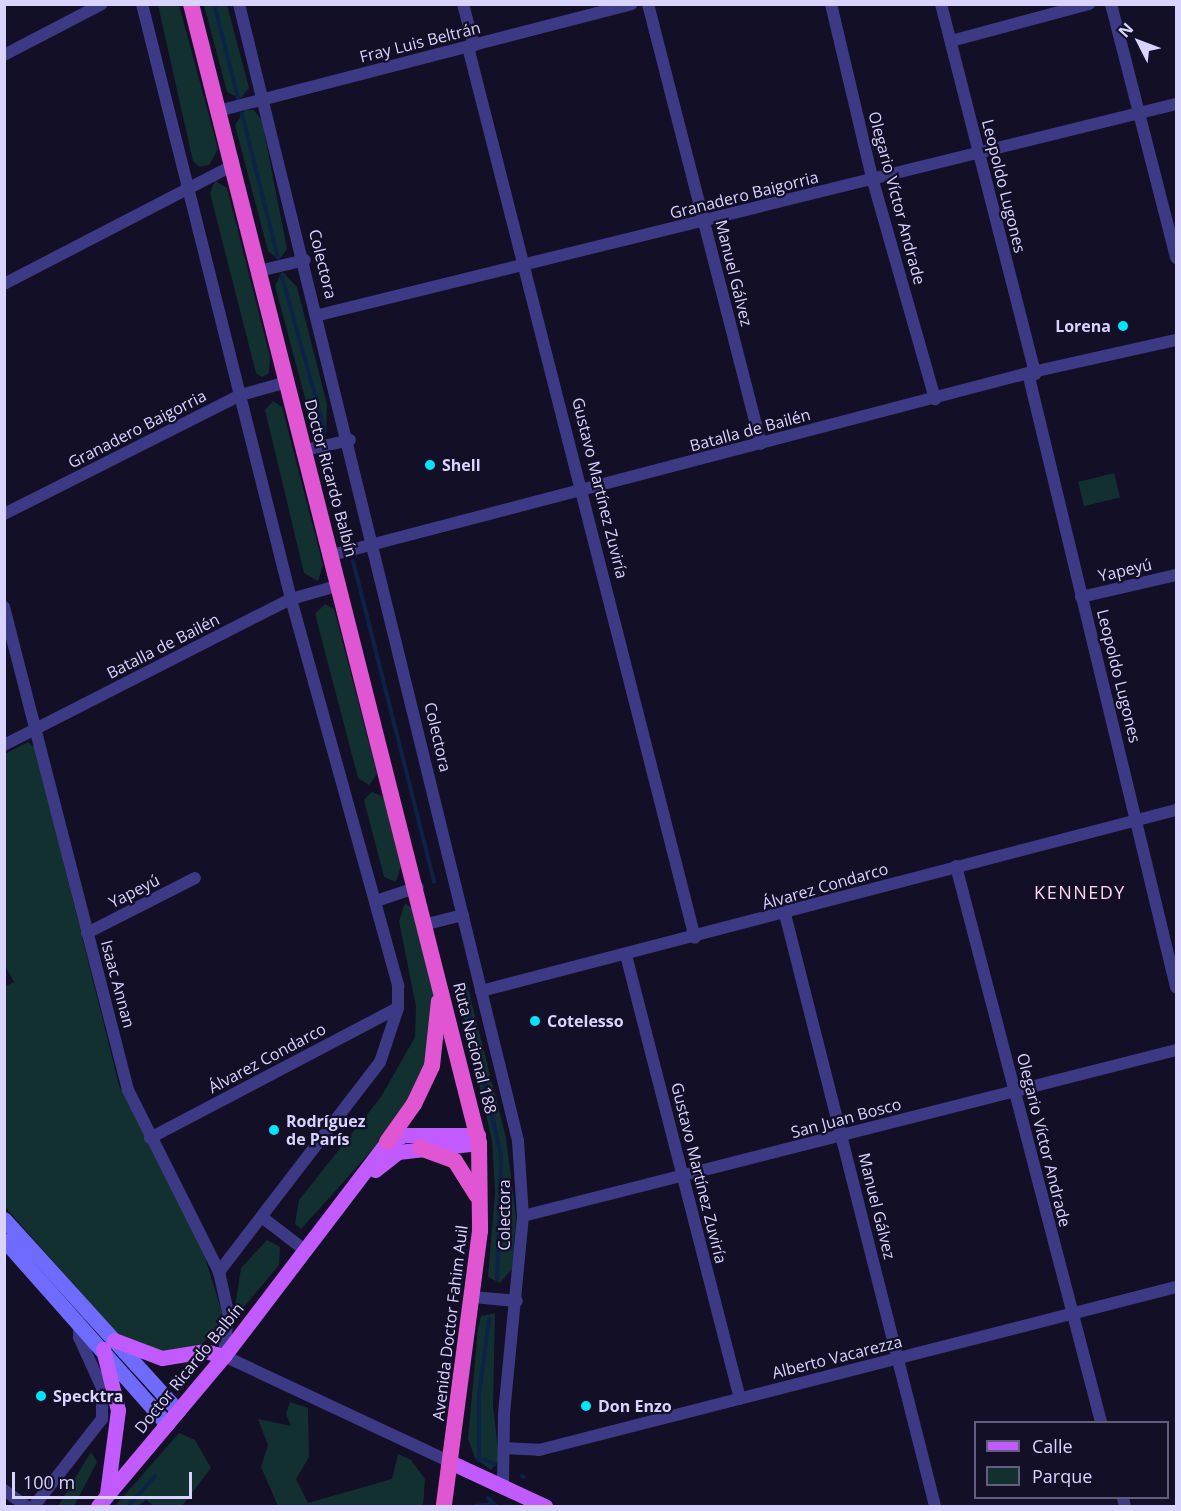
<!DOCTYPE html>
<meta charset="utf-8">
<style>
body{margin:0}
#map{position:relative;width:1181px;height:1511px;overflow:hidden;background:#130f26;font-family:"Open Sans",sans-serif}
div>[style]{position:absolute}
.green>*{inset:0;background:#12302f;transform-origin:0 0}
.stream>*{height:4px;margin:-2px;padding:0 2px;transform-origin:2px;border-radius:2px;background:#0c2248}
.minor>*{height:12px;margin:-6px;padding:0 6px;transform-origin:6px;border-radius:6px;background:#3d3a85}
.secondary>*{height:15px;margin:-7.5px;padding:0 7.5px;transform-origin:7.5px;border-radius:7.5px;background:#6f6bff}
.primary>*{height:15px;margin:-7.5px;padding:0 7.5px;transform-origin:7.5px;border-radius:7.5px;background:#c25bff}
.trunk>*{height:16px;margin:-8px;padding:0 8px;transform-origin:8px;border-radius:8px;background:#e055d1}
.dots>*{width:16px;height:16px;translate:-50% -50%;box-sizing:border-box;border:3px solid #130f26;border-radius:50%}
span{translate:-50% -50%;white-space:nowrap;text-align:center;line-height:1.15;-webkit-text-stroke:4.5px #130f26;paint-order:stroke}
.street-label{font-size:16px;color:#d9d4ff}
.poi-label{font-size:16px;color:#d9d4ff;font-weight:700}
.right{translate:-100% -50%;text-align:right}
.left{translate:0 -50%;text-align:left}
.neighbourhood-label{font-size:18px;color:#ffd6f0;letter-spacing:1.5px}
.frame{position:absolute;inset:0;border:6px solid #d9d4ff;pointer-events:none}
.legend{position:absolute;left:974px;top:1421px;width:195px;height:78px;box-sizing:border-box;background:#130f26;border:2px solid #625e7d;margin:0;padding:8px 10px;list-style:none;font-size:18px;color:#d9d4ff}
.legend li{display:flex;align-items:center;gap:12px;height:30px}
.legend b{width:30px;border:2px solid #625e7d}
.north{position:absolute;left:1109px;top:12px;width:60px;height:60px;-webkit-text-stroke:4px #130f26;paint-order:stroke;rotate:312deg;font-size:16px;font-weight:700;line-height:24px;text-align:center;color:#d9d4ff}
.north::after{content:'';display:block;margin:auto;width:21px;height:27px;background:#d9d4ff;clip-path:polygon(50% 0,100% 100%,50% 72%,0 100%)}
.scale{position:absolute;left:12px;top:1472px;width:180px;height:27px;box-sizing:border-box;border:3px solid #d9d4ff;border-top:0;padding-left:8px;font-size:18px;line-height:21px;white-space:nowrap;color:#d9d4ff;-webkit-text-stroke:4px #130f26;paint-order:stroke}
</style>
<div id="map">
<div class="green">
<i style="clip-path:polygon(158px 5px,179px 5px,218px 149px,209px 165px,199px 167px,193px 161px)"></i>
<i style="clip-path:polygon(204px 5px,227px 5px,249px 88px,240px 99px,227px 92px)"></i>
<i style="clip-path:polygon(245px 110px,254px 110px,262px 121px,287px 249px,279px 260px,268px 251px,235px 125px)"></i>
<i style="clip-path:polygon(215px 181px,227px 188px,270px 357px,269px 373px,262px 377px,256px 373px,210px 193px)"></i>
<i style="clip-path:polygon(282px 271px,297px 287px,327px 404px,326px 433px,321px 434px,311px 420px,275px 286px)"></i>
<i style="clip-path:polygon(273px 401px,282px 407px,323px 565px,318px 581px,304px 573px,265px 410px)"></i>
<i style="left:1114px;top:473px;width:25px;height:37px;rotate:76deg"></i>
<i style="clip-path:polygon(325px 604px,334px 609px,377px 774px,369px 785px,358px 778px,315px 614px)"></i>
<i style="clip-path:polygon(28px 742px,35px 748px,119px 1085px,203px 1251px,224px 1319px,218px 1331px,200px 1345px,177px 1351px,152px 1350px,117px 1334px,5px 1207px,4px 987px,14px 982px,4px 964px,5px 754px)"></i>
<i style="clip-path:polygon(372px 792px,384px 797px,401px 866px,396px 882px,384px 877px,382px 869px,364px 800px)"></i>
<i style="clip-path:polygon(405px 903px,413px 909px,433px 992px,431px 1041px,419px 1083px,391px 1129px,301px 1229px,295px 1224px,299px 1200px,381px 1097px,415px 1037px,416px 1007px,399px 921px)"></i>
<i style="clip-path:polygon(467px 984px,506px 1138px,516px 1217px,512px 1269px,500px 1283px,488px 1277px,495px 1193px,492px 1141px,457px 987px)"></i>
<i style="clip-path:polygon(267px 1240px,280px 1247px,279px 1265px,233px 1320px,241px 1268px)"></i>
<i style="clip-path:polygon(495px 1313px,493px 1405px,499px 1460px,491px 1470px,475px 1458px,468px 1439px,478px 1328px,481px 1316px)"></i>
<i style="clip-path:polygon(290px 1402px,308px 1408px,309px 1457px,296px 1479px,308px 1503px,392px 1479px,398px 1454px,411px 1460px,425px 1479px,423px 1506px,278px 1506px,261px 1467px,268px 1445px,258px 1419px,291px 1426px,286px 1414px)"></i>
<i style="clip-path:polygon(179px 1433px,195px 1440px,211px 1468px,182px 1506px,154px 1506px,146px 1500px,138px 1506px,115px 1506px)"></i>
<i style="clip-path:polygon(91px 1452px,97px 1462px,74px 1506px,58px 1506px)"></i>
</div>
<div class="stream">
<i style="left:214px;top:4px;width:97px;rotate:75.7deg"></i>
<i style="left:242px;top:114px;width:148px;rotate:76deg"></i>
<i style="left:282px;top:277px;width:160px;rotate:74.4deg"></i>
<i style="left:353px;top:561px;width:331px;rotate:75.8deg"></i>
<i style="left:463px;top:988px;width:171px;rotate:77.2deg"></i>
<i style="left:501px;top:1155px;width:124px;rotate:91.8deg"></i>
<i style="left:483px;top:1459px;width:13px;rotate:23deg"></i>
<i style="left:479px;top:1460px;width:66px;rotate:-90deg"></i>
<i style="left:479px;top:1394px;width:75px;rotate:-82.3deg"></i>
<i style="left:522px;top:1476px;width:2px;rotate:27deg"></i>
<i style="left:488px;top:1498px;width:11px;rotate:45deg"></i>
<i style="left:128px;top:1506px;width:40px;rotate:-48deg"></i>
<i style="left:475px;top:1506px;width:15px;rotate:-8deg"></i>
</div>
<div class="minor">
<i style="left:142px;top:4px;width:613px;rotate:75.94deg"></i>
<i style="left:291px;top:599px;width:402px;rotate:74.5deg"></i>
<i style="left:398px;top:986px;width:22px;rotate:90deg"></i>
<i style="left:398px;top:1008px;width:57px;rotate:108.4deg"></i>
<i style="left:380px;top:1062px;width:265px;rotate:127.5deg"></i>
<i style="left:239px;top:4px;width:1171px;rotate:76.21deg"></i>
<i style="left:518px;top:1141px;width:75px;rotate:86.2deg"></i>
<i style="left:523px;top:1216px;width:200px;rotate:95.5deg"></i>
<i style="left:504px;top:1415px;width:71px;rotate:90.8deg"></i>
<i style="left:463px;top:4px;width:43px;rotate:75.3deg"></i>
<i style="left:648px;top:4px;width:454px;rotate:75.6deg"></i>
<i style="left:831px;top:4px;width:182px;rotate:76.7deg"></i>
<i style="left:873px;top:181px;width:227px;rotate:74.1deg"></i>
<i style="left:941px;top:4px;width:382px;rotate:75.7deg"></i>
<i style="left:1111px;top:4px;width:262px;rotate:75.6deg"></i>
<i style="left:951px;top:41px;width:143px;rotate:-15deg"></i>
<i style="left:468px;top:47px;width:919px;rotate:75.71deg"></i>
<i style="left:4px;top:55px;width:110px;rotate:-27.5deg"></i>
<i style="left:218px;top:111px;width:427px;rotate:-14.5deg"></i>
<i style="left:259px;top:271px;width:47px;rotate:-13.4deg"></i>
<i style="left:4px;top:284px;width:257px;rotate:-27.4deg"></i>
<i style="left:319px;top:315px;width:883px;rotate:-13.83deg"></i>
<i style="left:1028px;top:373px;width:632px;rotate:76.45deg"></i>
<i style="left:305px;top:450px;width:46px;rotate:-12.5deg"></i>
<i style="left:4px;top:514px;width:265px;rotate:-26.7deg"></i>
<i style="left:241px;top:395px;width:48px;rotate:-15.8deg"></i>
<i style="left:332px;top:555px;width:719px;rotate:-14.65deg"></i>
<i style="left:1028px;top:373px;width:152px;rotate:-12.6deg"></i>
<i style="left:1081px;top:597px;width:98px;rotate:-13deg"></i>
<i style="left:4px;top:607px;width:499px;rotate:75.6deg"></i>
<i style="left:128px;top:1090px;width:203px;rotate:63.4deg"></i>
<i style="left:219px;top:1272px;width:41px;rotate:77.3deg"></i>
<i style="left:228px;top:1312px;width:44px;rotate:95.2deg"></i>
<i style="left:224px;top:1356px;width:250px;rotate:25.1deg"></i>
<i style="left:4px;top:745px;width:322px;rotate:-27deg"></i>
<i style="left:291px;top:599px;width:51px;rotate:-15.9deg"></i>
<i style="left:956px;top:866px;width:575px;rotate:75.38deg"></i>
<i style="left:376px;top:901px;width:44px;rotate:-18.4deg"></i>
<i style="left:785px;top:914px;width:611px;rotate:75.78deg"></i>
<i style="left:427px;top:924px;width:37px;rotate:-14deg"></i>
<i style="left:87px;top:933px;width:121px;rotate:-27deg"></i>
<i style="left:626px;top:955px;width:458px;rotate:75.6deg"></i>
<i style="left:481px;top:991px;width:718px;rotate:-14.6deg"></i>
<i style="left:150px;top:1138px;width:280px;rotate:-27.7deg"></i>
<i style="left:523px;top:1216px;width:674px;rotate:-14.26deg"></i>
<i style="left:263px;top:1218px;width:54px;rotate:37.5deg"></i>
<i style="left:473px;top:1297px;width:44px;rotate:5.2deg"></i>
<i style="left:505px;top:1448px;width:34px;rotate:3deg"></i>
<i style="left:539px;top:1450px;width:658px;rotate:-14.35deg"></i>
<i style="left:4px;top:1490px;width:27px;rotate:36deg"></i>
<i style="left:1123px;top:1498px;width:8px;rotate:76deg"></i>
<i style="left:34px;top:1506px;width:110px;rotate:-52deg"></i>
<i style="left:102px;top:1419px;width:31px;rotate:-90deg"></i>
<i style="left:102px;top:1388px;width:56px;rotate:-114.3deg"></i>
<i style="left:79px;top:1337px;width:15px;rotate:-90deg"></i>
</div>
<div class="secondary">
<i style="left:4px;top:1219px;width:259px;rotate:47.8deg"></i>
<i style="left:4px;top:1240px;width:246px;rotate:48.5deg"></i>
</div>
<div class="primary">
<i style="left:375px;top:1170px;width:29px;rotate:-38deg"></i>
<i style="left:398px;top:1152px;width:72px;rotate:-6.3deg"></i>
<i style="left:114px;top:1340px;width:51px;rotate:20.6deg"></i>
<i style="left:162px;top:1358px;width:44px;rotate:-9.2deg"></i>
<i style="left:205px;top:1351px;width:20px;rotate:15deg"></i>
<i style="left:103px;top:1349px;width:63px;rotate:76.2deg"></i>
<i style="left:118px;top:1410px;width:84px;rotate:97.5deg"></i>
<i style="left:450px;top:1462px;width:105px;rotate:24.9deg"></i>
<i style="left:98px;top:1506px;width:196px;rotate:-50deg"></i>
<i style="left:224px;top:1356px;width:269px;rotate:-52.7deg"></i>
<i style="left:387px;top:1142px;width:18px;rotate:-22deg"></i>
<i style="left:404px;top:1135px;width:74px"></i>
</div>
<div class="trunk">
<i style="left:191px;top:4px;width:1175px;rotate:75.81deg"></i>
<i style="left:479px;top:1143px;width:88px;rotate:89.3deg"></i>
<i style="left:480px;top:1231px;width:277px;rotate:97.5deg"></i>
<i style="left:387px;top:1142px;width:47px;rotate:-54.6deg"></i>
<i style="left:414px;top:1104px;width:42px;rotate:-64.7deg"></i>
<i style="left:432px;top:1066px;width:65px;rotate:-83.9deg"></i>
<i style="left:420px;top:1148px;width:37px;rotate:20deg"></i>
<i style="left:455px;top:1161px;width:41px;rotate:57.8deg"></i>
</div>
<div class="dots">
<i style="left:1123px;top:326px;background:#00e5ff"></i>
<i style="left:430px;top:465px;background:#00e5ff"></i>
<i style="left:535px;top:1021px;background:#00e5ff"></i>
<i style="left:274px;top:1130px;background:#00e5ff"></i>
<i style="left:41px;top:1396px;background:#00e5ff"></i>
<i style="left:586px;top:1406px;background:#00e5ff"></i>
</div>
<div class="street-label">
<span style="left:420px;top:42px;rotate:-14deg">Fray Luis Beltrán</span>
<span style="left:1004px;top:186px;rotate:76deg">Leopoldo Lugones</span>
<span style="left:744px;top:195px;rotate:-14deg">Granadero Baigorria</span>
<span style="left:897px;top:198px;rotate:75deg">Olegario Víctor Andrade</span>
<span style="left:323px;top:264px;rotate:76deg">Colectora</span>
<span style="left:734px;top:273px;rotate:76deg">Manuel Gálvez</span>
<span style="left:137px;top:429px;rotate:-27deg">Granadero Baigorria</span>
<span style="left:750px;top:430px;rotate:-15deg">Batalla de Bailén</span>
<span style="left:331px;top:478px;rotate:75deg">Doctor Ricardo Balbín</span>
<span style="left:600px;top:488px;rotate:76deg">Gustavo Martínez Zuviría</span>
<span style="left:1125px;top:570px;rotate:-13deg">Yapeyú</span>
<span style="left:163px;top:646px;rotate:-27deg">Batalla de Bailén</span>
<span style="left:1119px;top:676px;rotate:76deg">Leopoldo Lugones</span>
<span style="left:438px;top:737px;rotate:77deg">Colectora</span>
<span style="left:825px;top:886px;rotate:-16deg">Álvarez Condarco</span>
<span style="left:134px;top:891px;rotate:-27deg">Yapeyú</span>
<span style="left:118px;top:984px;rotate:75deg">Isaac Annan</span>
<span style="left:475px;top:1048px;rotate:76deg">Ruta Nacional 188</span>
<span style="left:267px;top:1058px;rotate:-28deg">Álvarez Condarco</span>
<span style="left:846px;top:1118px;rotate:-15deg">San Juan Bosco</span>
<span style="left:1044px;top:1140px;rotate:76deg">Olegario Víctor Andrade</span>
<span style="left:699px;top:1173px;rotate:76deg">Gustavo Martínez Zuviría</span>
<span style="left:877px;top:1206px;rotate:76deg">Manuel Gálvez</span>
<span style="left:504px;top:1215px;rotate:-90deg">Colectora</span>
<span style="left:450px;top:1323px;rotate:-83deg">Avenida Doctor Fahim Auil</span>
<span style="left:837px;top:1357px;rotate:-14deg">Alberto Vacarezza</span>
<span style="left:189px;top:1368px;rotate:-51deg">Doctor Ricardo Balbín</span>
</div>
<div class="poi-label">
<span class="right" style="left:1111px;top:326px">Lorena</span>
<span class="left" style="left:442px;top:465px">Shell</span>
<span class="left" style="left:547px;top:1021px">Cotelesso</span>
<span class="left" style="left:286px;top:1130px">Rodríguez<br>de París</span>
<span class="left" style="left:53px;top:1396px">Specktra</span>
<span class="left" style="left:598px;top:1406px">Don Enzo</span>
</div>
<div class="neighbourhood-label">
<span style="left:1080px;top:892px">KENNEDY</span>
</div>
<div class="frame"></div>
<ul class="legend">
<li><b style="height:8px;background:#c25bff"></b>Calle</li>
<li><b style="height:16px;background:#12302f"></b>Parque</li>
</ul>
<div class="north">N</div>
<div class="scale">100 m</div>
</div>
